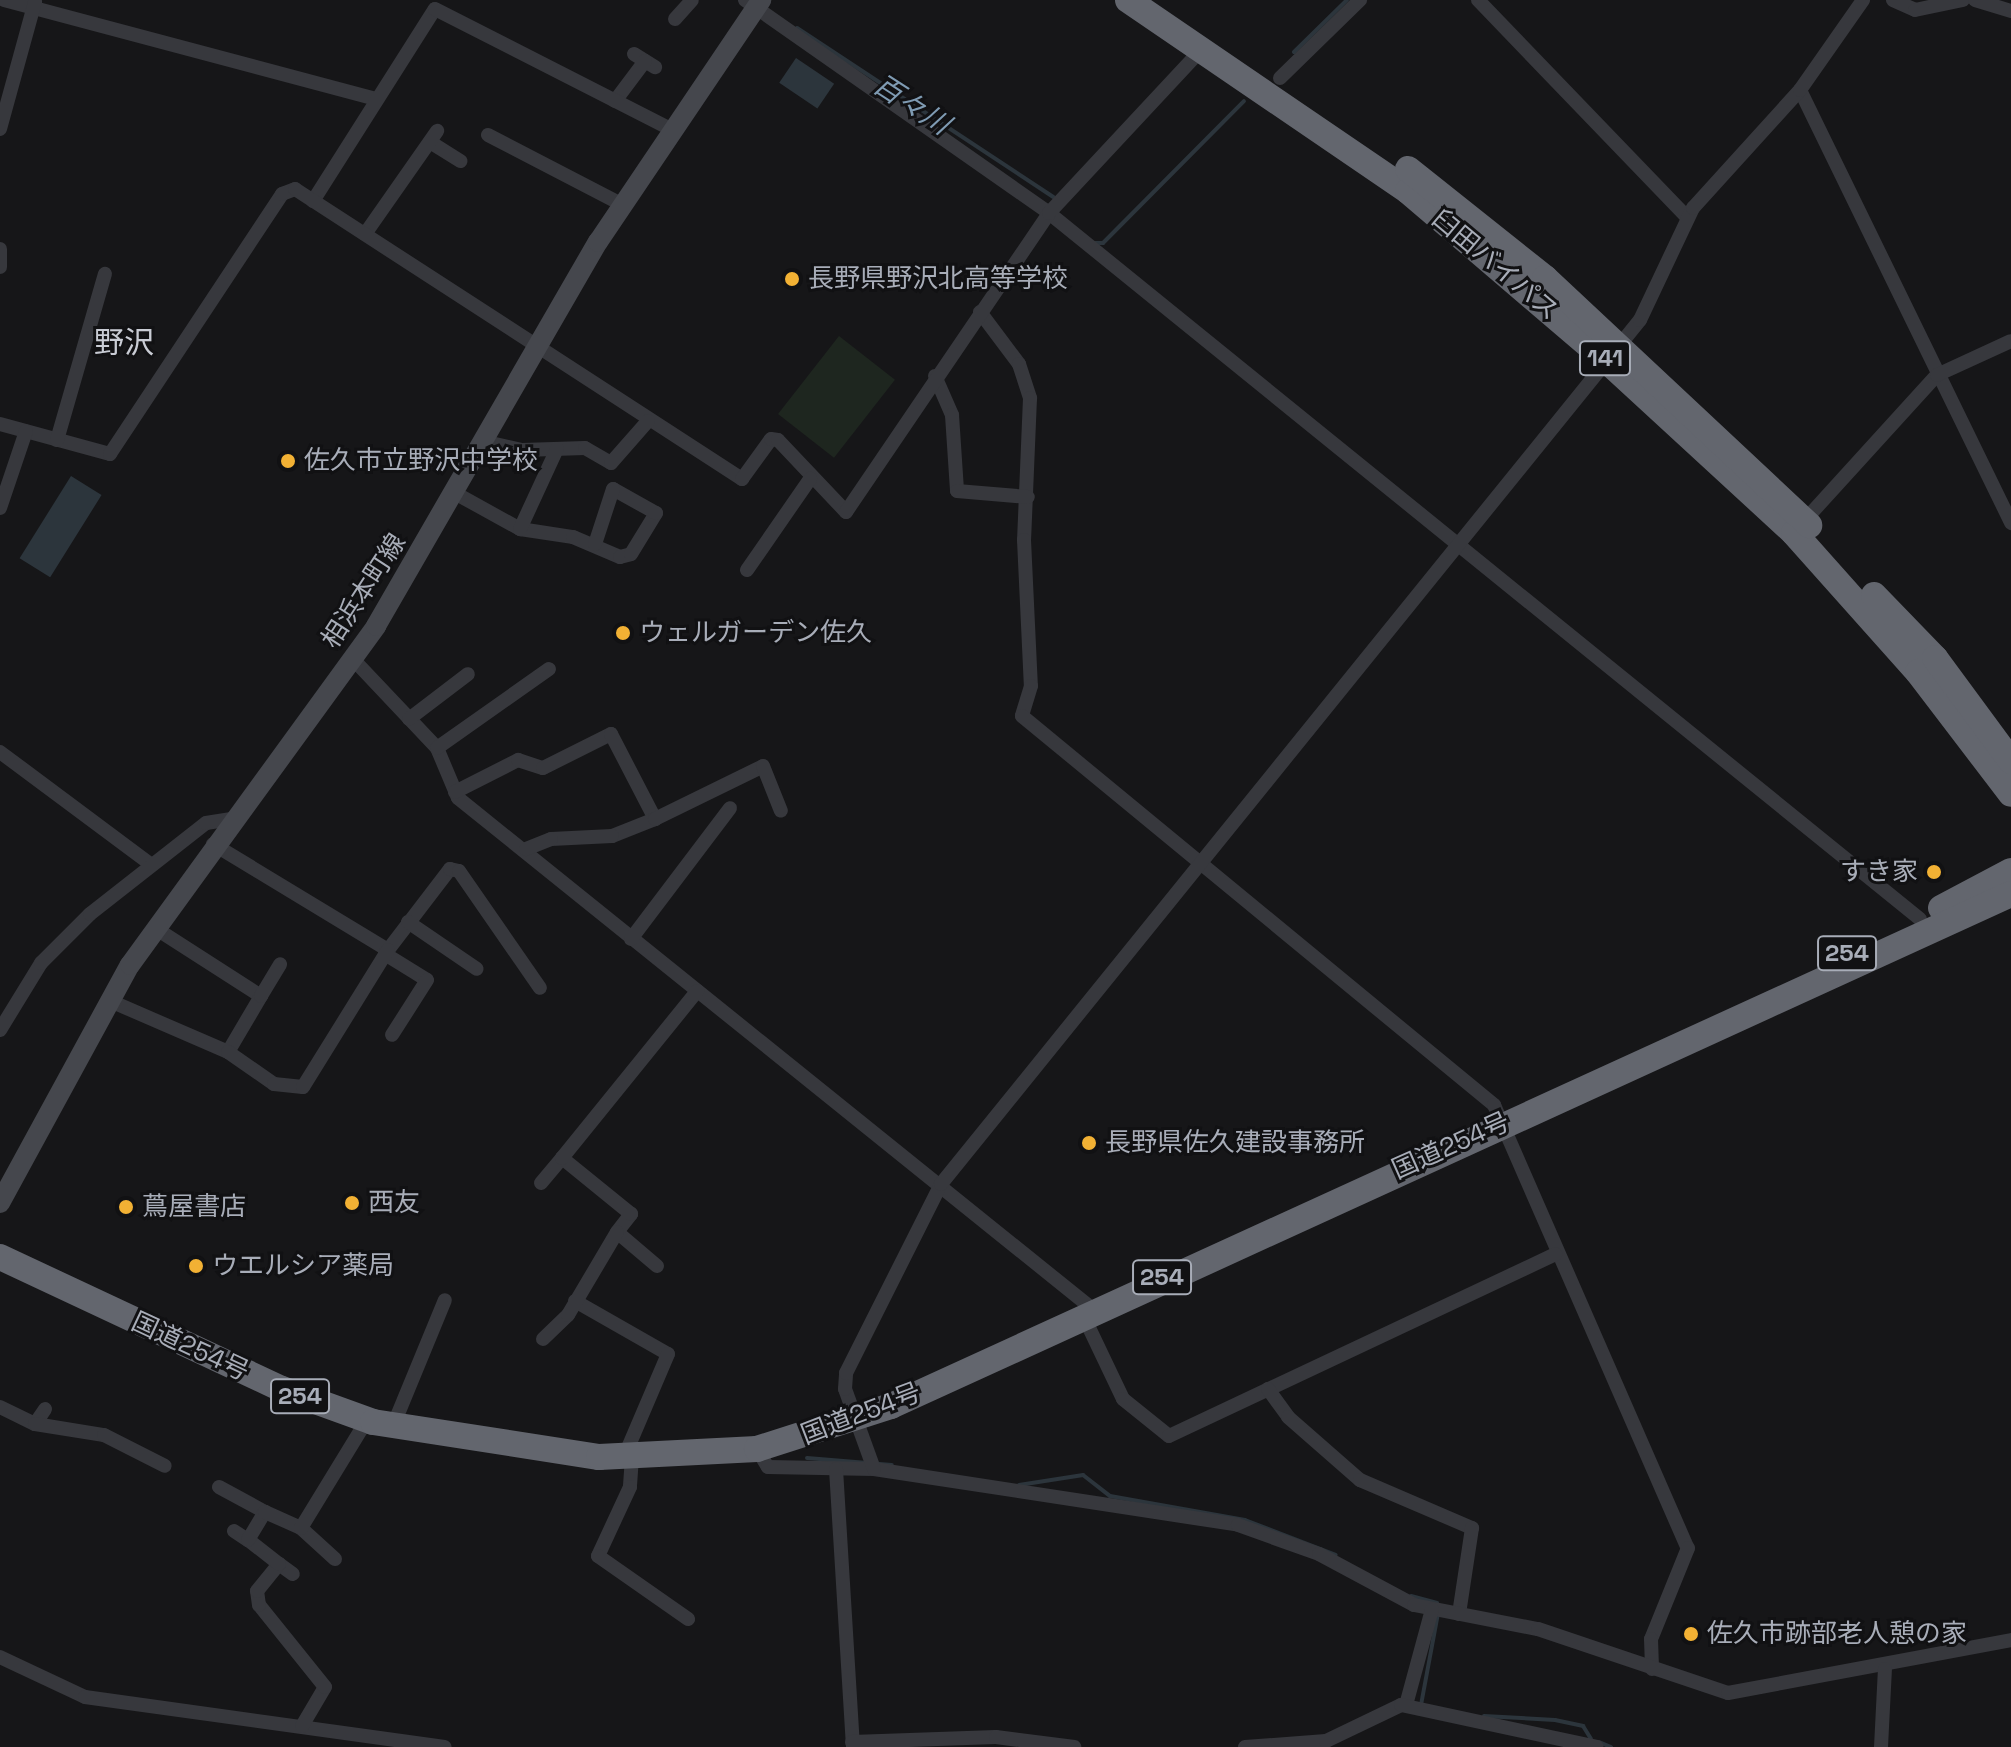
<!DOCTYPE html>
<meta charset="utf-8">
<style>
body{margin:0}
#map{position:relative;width:2011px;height:1747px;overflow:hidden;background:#161618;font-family:"Space Grotesk","Noto Sans JP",sans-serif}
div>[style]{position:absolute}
.green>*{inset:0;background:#1e261f;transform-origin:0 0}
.water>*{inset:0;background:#2c353c;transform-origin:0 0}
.stream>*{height:4px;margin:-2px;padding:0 2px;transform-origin:2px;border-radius:2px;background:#2c353c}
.street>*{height:14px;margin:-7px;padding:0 7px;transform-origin:7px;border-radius:7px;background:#37383d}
.secondary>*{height:20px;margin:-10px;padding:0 10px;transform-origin:10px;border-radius:10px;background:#45474d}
.highway>*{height:26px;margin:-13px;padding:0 13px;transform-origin:13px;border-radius:13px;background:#63666e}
.dots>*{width:22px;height:22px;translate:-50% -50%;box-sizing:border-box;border:4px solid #111113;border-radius:50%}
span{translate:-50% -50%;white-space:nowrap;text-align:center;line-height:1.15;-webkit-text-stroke:6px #111113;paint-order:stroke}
.shield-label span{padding:2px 6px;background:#111113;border:2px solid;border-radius:6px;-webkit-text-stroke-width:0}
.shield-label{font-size:24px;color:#a8adb8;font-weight:700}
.street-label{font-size:26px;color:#a8adb8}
.poi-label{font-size:26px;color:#a8adb8}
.left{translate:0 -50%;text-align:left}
.right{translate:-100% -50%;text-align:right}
.water-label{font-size:28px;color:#7f9bb3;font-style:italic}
.quarter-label{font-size:30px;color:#c9ccd4}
</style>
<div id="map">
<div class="green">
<i style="left:839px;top:336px;width:71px;height:99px;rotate:38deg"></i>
</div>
<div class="water">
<i style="left:796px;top:58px;width:46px;height:30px;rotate:34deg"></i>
<i style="left:71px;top:476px;width:36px;height:97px;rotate:32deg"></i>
</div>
<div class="stream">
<i style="left:797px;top:28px;width:307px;rotate:33.4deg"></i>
<i style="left:1294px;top:52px;width:74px;rotate:-44.5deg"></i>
<i style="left:1093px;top:243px;width:10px"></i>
<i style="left:1103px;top:243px;width:200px;rotate:-45.2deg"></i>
<i style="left:807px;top:1458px;width:85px;rotate:4.7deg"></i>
<i style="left:1019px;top:1485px;width:65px;rotate:-8.9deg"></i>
<i style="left:1083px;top:1475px;width:34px;rotate:38deg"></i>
<i style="left:1110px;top:1496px;width:137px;rotate:10.1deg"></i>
<i style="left:1245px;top:1520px;width:97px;rotate:21deg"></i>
<i style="left:1411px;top:1596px;width:27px;rotate:15deg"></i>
<i style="left:1421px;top:1705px;width:94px;rotate:-79.5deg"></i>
<i style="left:1484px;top:1716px;width:71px;rotate:3.2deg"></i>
<i style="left:1555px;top:1720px;width:29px;rotate:12deg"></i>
<i style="left:1583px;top:1726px;width:15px;rotate:58deg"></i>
<i style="left:1599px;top:1742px;width:13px;rotate:23deg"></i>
</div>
<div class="street">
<i style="left:4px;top:0;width:384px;rotate:14.9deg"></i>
<i style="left:745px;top:0;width:371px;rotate:35deg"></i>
<i style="left:1049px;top:213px;width:1121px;rotate:39.03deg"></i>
<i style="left:1478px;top:0;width:301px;rotate:46.1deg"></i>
<i style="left:1893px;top:0;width:24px;rotate:24deg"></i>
<i style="left:1915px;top:10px;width:49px;rotate:-11.8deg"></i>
<i style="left:1975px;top:0;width:38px;rotate:17deg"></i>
<i style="left:675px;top:19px;width:25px;rotate:-48deg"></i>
<i style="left:634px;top:54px;width:25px;rotate:32deg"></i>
<i style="left:1280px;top:78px;width:112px;rotate:-44.3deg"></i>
<i style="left:1800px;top:90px;width:482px;rotate:64deg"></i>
<i style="left:615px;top:101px;width:50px;rotate:-53.1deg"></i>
<i style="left:0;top:129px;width:132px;rotate:-74.6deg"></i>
<i style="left:488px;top:135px;width:152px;rotate:27.4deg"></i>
<i style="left:430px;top:142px;width:36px;rotate:32deg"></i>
<i style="left:313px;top:201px;width:227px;rotate:-57.6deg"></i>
<i style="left:435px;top:9px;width:266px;rotate:27deg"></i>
<i style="left:365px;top:234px;width:126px;rotate:-55deg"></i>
<i style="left:0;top:249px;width:18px;rotate:90deg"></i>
<i style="left:980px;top:312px;width:65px;rotate:53.1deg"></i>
<i style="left:1019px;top:364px;width:36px;rotate:72deg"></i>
<i style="left:1030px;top:398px;width:142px;rotate:92.4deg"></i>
<i style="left:1024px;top:540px;width:146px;rotate:87.3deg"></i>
<i style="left:1031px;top:686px;width:31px;rotate:107deg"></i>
<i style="left:1022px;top:716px;width:612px;rotate:39.49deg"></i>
<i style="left:1494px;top:1105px;width:484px;rotate:66.4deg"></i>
<i style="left:1688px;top:1548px;width:98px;rotate:112.1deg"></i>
<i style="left:1651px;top:1639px;width:30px;rotate:88deg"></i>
<i style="left:935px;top:376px;width:43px;rotate:66.4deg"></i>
<i style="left:952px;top:415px;width:76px;rotate:86.2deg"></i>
<i style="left:957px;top:491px;width:71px;rotate:4.8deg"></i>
<i style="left:0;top:424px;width:114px;rotate:15.3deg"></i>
<i style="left:110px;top:454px;width:312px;rotate:-56.5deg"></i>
<i style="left:282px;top:194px;width:14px;rotate:-21deg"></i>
<i style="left:295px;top:189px;width:533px;rotate:32.97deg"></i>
<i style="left:742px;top:479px;width:49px;rotate:-54.1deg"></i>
<i style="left:771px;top:439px;width:7px;rotate:8deg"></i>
<i style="left:778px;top:440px;width:99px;rotate:46.6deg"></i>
<i style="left:846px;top:512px;width:361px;rotate:-55.8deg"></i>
<i style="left:1049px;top:213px;width:227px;rotate:-47deg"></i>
<i style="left:57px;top:440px;width:173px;rotate:-73.9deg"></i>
<i style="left:482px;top:441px;width:41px;rotate:12.7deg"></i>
<i style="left:522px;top:450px;width:63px;rotate:-1.8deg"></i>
<i style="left:585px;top:448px;width:30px;rotate:30deg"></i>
<i style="left:611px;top:463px;width:56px;rotate:-48.6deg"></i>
<i style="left:453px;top:492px;width:77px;rotate:28.9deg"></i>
<i style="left:520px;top:529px;width:54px;rotate:8.6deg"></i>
<i style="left:573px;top:537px;width:51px;rotate:23.1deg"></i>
<i style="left:620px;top:557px;width:11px;rotate:-15deg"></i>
<i style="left:631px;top:554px;width:48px;rotate:-58.6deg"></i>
<i style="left:656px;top:513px;width:49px;rotate:-150.8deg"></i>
<i style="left:613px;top:489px;width:58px;rotate:108.1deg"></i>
<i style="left:0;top:508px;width:81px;rotate:-71.3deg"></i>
<i style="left:1805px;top:520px;width:196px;rotate:-47.7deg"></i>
<i style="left:1937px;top:375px;width:81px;rotate:-24.7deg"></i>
<i style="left:520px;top:529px;width:88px;rotate:-65.2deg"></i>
<i style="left:747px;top:570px;width:111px;rotate:-55.3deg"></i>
<i style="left:352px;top:658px;width:124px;rotate:46.6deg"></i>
<i style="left:437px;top:748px;width:54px;rotate:67.2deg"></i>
<i style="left:458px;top:798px;width:816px;rotate:38.84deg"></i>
<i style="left:409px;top:719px;width:74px;rotate:-37.3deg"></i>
<i style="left:437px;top:748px;width:137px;rotate:-35.2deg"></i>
<i style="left:0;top:752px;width:187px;rotate:36.7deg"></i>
<i style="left:455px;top:792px;width:71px;rotate:-26.9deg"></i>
<i style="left:518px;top:760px;width:26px;rotate:18deg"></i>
<i style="left:543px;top:768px;width:76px;rotate:-26.6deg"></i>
<i style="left:611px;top:734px;width:96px;rotate:62.6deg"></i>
<i style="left:655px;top:819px;width:46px;rotate:158.4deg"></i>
<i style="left:612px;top:836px;width:61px;rotate:177.2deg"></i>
<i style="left:551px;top:839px;width:27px;rotate:158deg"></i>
<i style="left:655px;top:819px;width:120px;rotate:-26.1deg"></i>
<i style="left:763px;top:766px;width:48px;rotate:68.2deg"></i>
<i style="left:213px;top:844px;width:205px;rotate:31.2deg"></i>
<i style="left:388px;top:950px;width:102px;rotate:-52.6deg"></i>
<i style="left:450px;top:869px;width:9px;rotate:13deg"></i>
<i style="left:459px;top:871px;width:142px;rotate:55.3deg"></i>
<i style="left:408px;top:922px;width:83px;rotate:34.3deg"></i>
<i style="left:155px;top:928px;width:126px;rotate:32.7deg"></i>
<i style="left:261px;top:996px;width:65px;rotate:120.5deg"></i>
<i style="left:631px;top:939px;width:164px;rotate:-52.9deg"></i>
<i style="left:385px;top:954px;width:49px;rotate:31.8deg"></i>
<i style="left:427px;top:980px;width:65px;rotate:122.5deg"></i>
<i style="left:261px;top:996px;width:37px;rotate:-59deg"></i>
<i style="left:108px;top:1000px;width:131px;rotate:23.4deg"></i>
<i style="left:228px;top:1052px;width:56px;rotate:34.8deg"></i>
<i style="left:274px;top:1084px;width:29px;rotate:6deg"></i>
<i style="left:303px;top:1087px;width:161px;rotate:-58.2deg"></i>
<i style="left:0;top:1030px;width:79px;rotate:-58.5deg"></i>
<i style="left:41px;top:963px;width:69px;rotate:-45deg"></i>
<i style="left:90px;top:914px;width:147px;rotate:-38.1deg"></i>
<i style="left:206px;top:823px;width:24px;rotate:-9deg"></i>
<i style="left:541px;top:1183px;width:33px;rotate:-50deg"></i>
<i style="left:657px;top:1266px;width:52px;rotate:-139.6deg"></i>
<i style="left:617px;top:1232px;width:23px;rotate:-52deg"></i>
<i style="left:631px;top:1214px;width:89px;rotate:-140.9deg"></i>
<i style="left:562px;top:1158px;width:215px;rotate:-51deg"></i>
<i style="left:575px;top:1301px;width:107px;rotate:29.7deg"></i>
<i style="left:668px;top:1354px;width:112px;rotate:113.1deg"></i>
<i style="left:1083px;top:1315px;width:93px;rotate:64.5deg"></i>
<i style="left:1123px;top:1399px;width:59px;rotate:38.8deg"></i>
<i style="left:1169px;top:1436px;width:427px;rotate:-25.2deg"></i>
<i style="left:543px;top:1339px;width:35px;rotate:-44deg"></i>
<i style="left:568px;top:1315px;width:96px;rotate:-59.4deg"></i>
<i style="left:1268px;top:1389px;width:34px;rotate:54deg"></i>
<i style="left:1288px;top:1417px;width:96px;rotate:41.2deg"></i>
<i style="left:1360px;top:1480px;width:122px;rotate:23.2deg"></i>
<i style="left:1472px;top:1528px;width:87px;rotate:98.6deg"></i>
<i style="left:0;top:1407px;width:39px;rotate:26deg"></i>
<i style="left:35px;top:1424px;width:18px;rotate:-56deg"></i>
<i style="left:35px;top:1424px;width:70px;rotate:9.1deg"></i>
<i style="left:104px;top:1435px;width:68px;rotate:26.9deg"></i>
<i style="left:393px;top:1426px;width:136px;rotate:-67.6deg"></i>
<i style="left:757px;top:1449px;width:21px;rotate:59deg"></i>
<i style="left:768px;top:1467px;width:106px;rotate:1.1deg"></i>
<i style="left:874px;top:1469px;width:368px;rotate:8.7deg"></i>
<i style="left:1238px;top:1525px;width:86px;rotate:19.7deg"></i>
<i style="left:1319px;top:1554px;width:108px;rotate:28.2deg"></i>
<i style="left:1414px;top:1605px;width:126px;rotate:11deg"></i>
<i style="left:1538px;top:1629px;width:200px;rotate:18.6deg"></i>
<i style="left:1728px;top:1693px;width:288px;rotate:-10.6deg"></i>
<i style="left:632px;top:1457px;width:30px;rotate:94deg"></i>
<i style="left:630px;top:1487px;width:76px;rotate:114.9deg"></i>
<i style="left:598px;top:1556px;width:110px;rotate:35deg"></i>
<i style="left:836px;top:1469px;width:279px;rotate:86.5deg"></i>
<i style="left:874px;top:1469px;width:85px;rotate:-109.9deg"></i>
<i style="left:845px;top:1389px;width:16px;rotate:-86deg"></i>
<i style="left:846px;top:1373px;width:212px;rotate:-63.3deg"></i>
<i style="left:941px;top:1184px;width:1111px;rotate:-51.03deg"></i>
<i style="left:1640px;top:320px;width:124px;rotate:-64.7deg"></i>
<i style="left:1693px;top:208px;width:159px;rotate:-47.8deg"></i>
<i style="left:1800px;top:90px;width:110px;rotate:-55deg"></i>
<i style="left:219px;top:1487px;width:52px;rotate:28.5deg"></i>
<i style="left:301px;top:1528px;width:46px;rotate:42.4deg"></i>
<i style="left:234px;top:1531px;width:17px;rotate:33deg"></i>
<i style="left:279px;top:1564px;width:17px;rotate:36deg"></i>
<i style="left:0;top:1657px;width:94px;rotate:25.2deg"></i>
<i style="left:85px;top:1697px;width:363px;rotate:7.9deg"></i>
<i style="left:1406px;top:1705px;width:99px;rotate:-74.8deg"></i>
<i style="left:302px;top:1726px;width:45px;rotate:-59.5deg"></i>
<i style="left:325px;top:1687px;width:105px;rotate:-128.8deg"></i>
<i style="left:259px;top:1605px;width:14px;rotate:-98deg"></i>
<i style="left:257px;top:1591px;width:35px;rotate:-51deg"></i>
<i style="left:279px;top:1564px;width:39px;rotate:-142deg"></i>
<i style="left:248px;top:1540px;width:33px;rotate:-59deg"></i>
<i style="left:265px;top:1512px;width:39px;rotate:24deg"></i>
<i style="left:301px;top:1528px;width:127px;rotate:-58.6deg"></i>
<i style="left:852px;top:1742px;width:144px;rotate:-2deg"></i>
<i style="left:996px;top:1737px;width:79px;rotate:7.3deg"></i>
<i style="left:1245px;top:1747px;width:81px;rotate:-4.2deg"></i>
<i style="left:1326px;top:1741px;width:83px;rotate:-25.6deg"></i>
<i style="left:1401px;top:1705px;width:200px;rotate:12.1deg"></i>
<i style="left:1881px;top:1747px;width:78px;rotate:-87.1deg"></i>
</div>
<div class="secondary">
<i style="left:0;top:1203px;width:271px;rotate:-61.4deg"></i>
<i style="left:130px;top:965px;width:419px;rotate:-54deg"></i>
<i style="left:376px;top:626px;width:444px;rotate:-60deg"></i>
<i style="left:598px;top:242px;width:292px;rotate:-56deg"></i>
</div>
<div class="highway">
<i style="left:1128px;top:0;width:339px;rotate:34.3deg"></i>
<i style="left:1408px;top:191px;width:260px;rotate:40.5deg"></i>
<i style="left:1606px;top:360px;width:255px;rotate:42.6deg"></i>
<i style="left:1794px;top:533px;width:186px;rotate:48.3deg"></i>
<i style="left:1918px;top:672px;width:153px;rotate:52.7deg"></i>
<i style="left:1408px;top:169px;width:175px;rotate:38.5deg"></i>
<i style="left:1545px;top:278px;width:362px;rotate:43.1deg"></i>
<i style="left:1874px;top:595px;width:88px;rotate:45.9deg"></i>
<i style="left:1935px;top:658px;width:128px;rotate:53.6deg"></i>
<i style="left:1941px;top:908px;width:79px;rotate:-27.9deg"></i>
<i style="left:0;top:1257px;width:311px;rotate:25.1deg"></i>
<i style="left:282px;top:1389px;width:97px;rotate:19.9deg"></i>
<i style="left:373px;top:1422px;width:229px;rotate:8.8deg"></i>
<i style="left:599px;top:1457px;width:158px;rotate:-2.9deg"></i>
<i style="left:757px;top:1449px;width:141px;rotate:-17.8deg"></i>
<i style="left:891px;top:1406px;width:1231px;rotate:-24.57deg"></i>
</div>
<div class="dots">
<i style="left:792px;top:279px;background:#f2b134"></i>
<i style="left:288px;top:461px;background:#f2b134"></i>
<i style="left:623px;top:633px;background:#f2b134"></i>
<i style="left:1934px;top:872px;background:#f2b134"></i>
<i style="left:1089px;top:1143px;background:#f2b134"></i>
<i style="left:352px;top:1203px;background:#f2b134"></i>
<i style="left:126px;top:1207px;background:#f2b134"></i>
<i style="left:196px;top:1266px;background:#f2b134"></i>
<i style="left:1691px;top:1634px;background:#f2b134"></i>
</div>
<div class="shield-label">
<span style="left:1605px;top:358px">141</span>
<span style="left:1847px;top:953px">254</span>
<span style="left:1162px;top:1277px">254</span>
<span style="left:300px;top:1396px">254</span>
</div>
<div class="street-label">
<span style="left:1495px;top:265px;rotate:40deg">臼田バイパス</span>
<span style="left:364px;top:591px;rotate:-57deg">相浜本町線</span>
<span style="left:1451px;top:1146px;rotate:-24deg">国道254号</span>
<span style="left:190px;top:1347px;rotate:25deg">国道254号</span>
<span style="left:861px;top:1414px;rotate:-21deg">国道254号</span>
</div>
<div class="poi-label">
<span class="left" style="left:808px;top:279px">長野県野沢北高等学校</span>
<span class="left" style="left:304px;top:461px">佐久市立野沢中学校</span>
<span class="left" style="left:639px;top:633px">ウェルガーデン佐久</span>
<span class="right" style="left:1918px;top:872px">すき家</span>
<span class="left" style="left:1105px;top:1143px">長野県佐久建設事務所</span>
<span class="left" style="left:368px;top:1203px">西友</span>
<span class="left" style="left:142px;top:1207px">蔦屋書店</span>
<span class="left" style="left:212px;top:1266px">ウエルシア薬局</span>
<span class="left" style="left:1707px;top:1634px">佐久市跡部老人憩の家</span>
</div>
<div class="water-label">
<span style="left:912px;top:104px;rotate:33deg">百々川</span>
</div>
<div class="quarter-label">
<span style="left:124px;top:343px">野沢</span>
</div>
</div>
